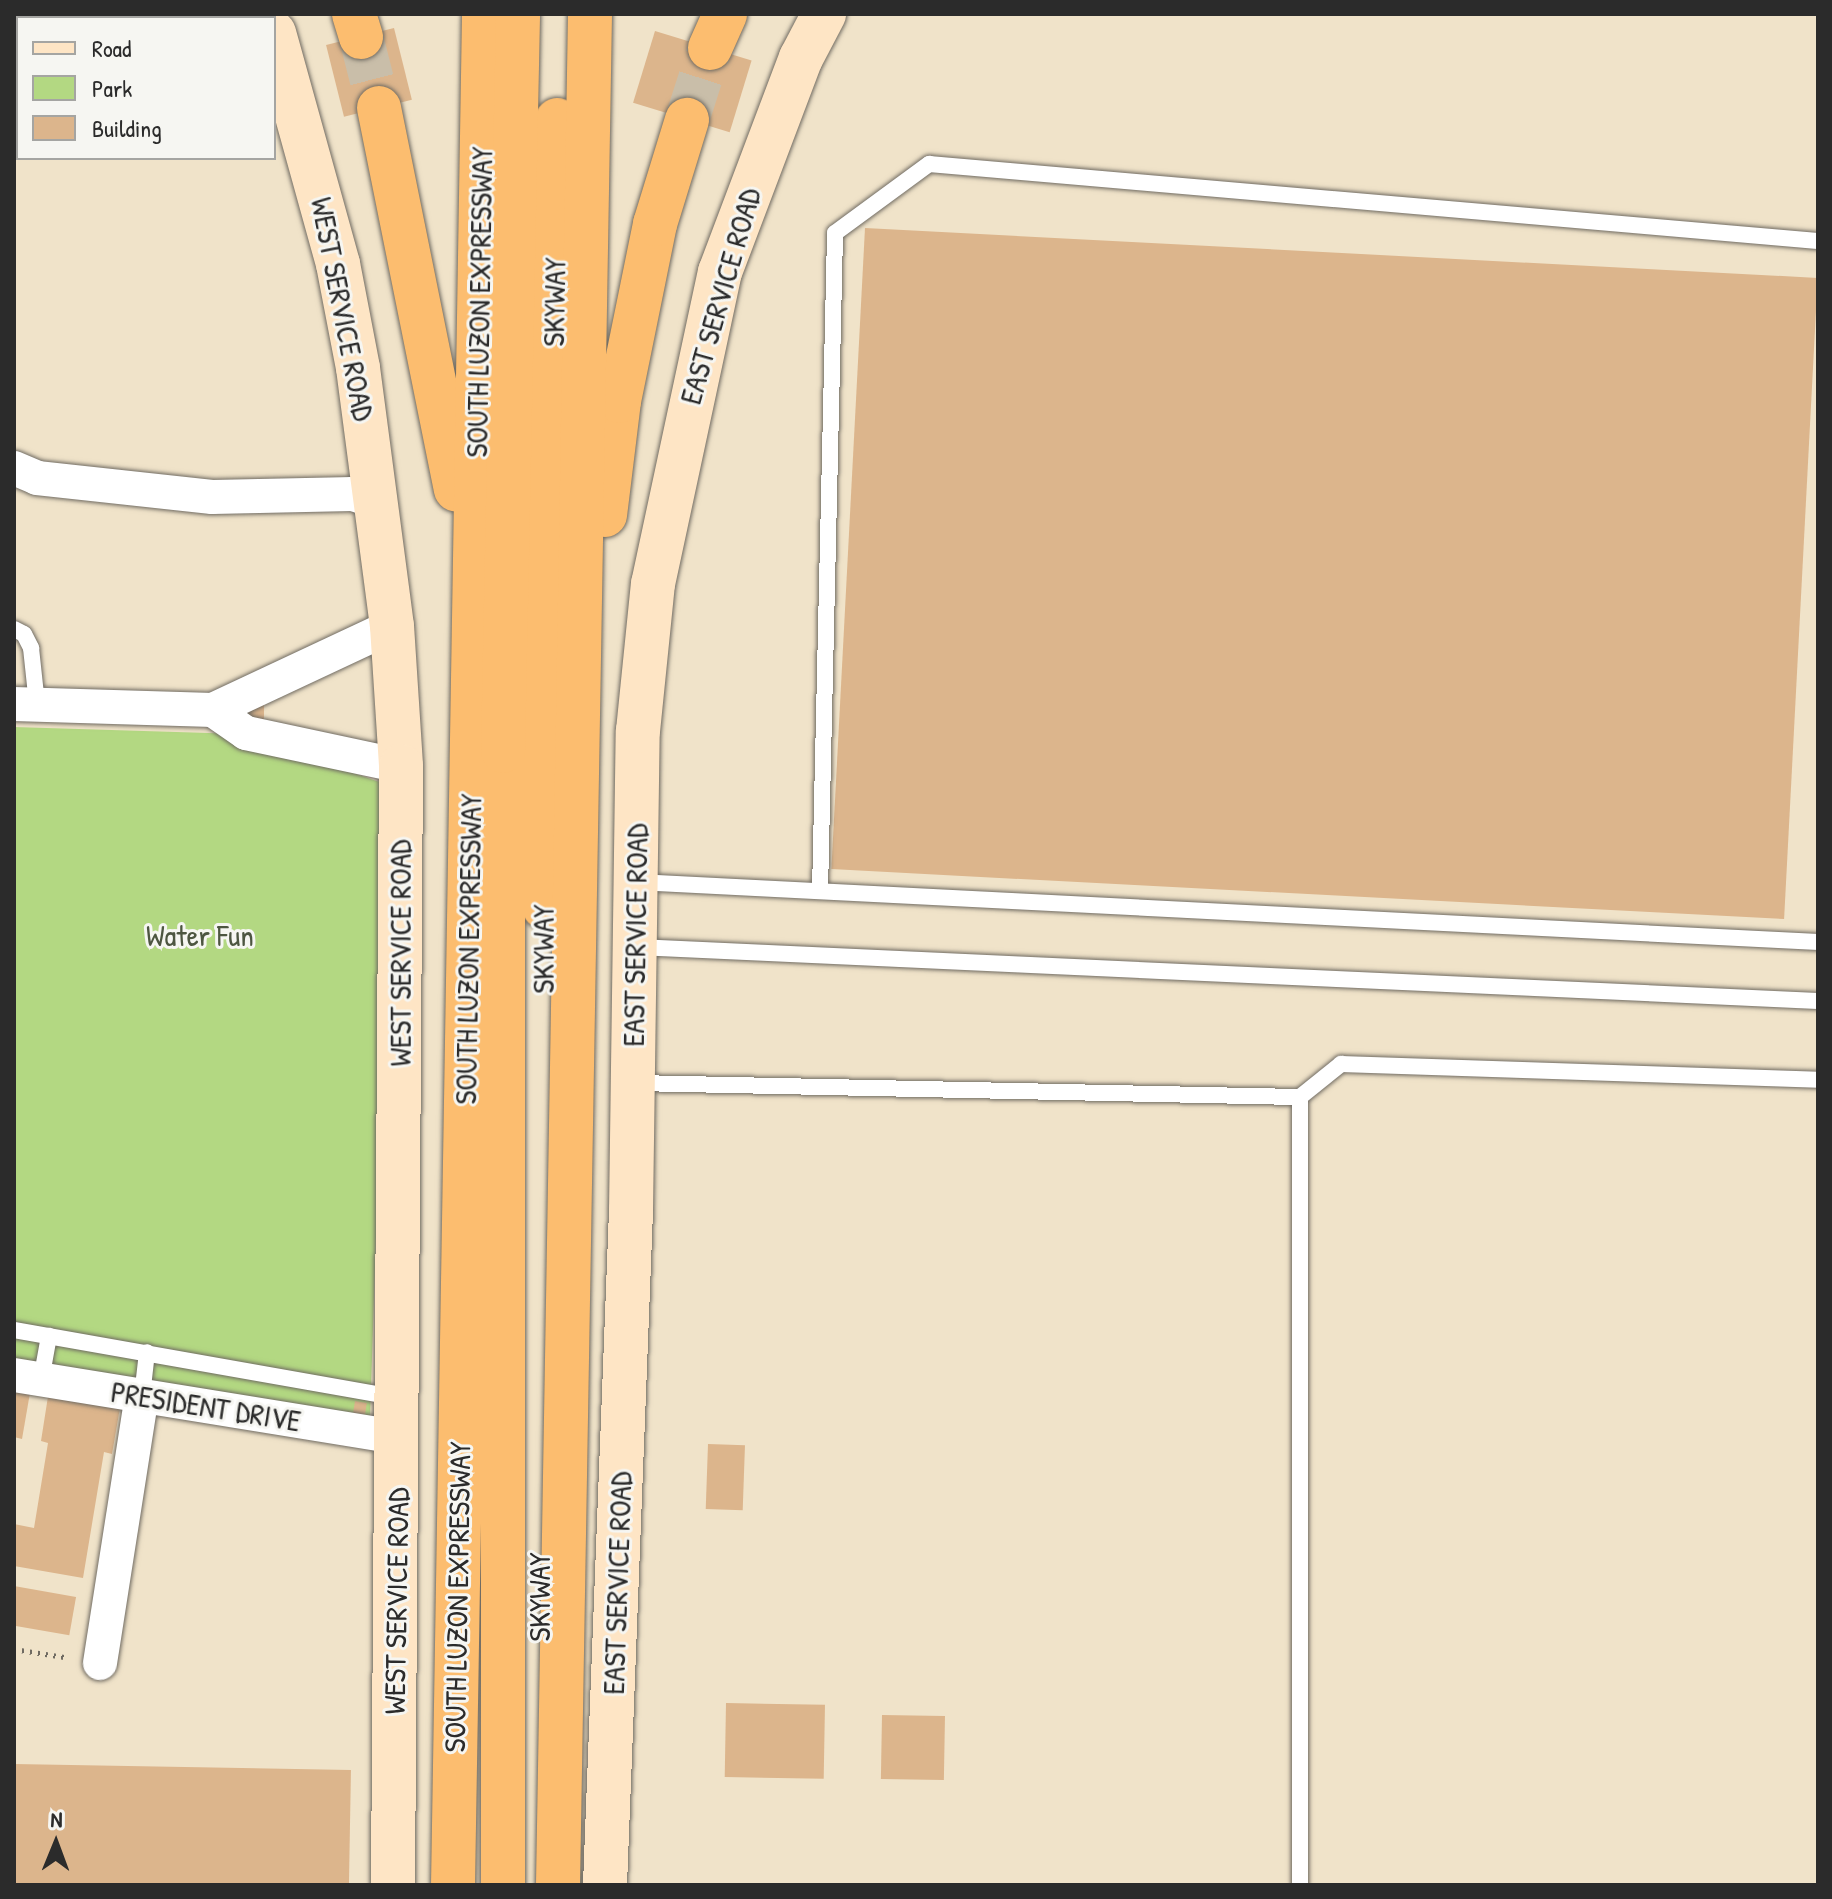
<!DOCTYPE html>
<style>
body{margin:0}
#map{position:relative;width:1832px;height:1899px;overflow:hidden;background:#f0e3c9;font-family:"Patrick Hand",sans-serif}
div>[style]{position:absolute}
.green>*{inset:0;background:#b3d882}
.building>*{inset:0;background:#dcb58c;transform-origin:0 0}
.highway-tunnel>*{height:44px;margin-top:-22px;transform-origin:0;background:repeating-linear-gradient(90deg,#c9bea9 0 44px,transparent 0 66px)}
.path>*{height:5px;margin-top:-2.5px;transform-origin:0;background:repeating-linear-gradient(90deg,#706b62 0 2px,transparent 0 8px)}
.roads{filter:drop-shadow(0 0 2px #706b62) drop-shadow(0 0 2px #706b62)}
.lane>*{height:16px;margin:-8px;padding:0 8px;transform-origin:8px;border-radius:8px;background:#fff}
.street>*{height:34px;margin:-17px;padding:0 17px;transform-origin:17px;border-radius:17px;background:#fff}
.secondary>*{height:44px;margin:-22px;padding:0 22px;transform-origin:22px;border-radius:22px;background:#fee5c5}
.highway>*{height:44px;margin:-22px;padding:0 22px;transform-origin:22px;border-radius:22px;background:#fcbd6f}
span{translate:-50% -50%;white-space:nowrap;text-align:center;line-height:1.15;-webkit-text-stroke:6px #f6f6f2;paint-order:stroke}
.street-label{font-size:30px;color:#2b2b2b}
.park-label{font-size:30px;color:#4d5641}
.frame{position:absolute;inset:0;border:16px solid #2b2b2b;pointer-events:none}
.legend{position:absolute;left:16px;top:16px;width:260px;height:144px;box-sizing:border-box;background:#f6f6f2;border:2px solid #a5a5a2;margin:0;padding:10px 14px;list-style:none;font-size:24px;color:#2b2b2b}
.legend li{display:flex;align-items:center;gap:16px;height:40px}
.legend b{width:40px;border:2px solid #a5a5a2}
.north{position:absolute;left:16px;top:1803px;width:80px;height:80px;-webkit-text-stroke:6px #f6f6f2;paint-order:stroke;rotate:1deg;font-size:22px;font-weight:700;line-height:32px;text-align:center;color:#2b2b2b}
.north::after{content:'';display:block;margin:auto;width:28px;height:36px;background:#2b2b2b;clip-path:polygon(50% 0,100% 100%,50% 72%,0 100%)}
</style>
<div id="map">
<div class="green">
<i style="clip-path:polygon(14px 727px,241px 734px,391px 786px,370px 1418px,14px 1360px)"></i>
</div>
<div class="building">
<i style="left:394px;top:28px;width:74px;height:70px;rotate:76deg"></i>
<i style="left:655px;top:31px;width:101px;height:75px;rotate:17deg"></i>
<i style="left:865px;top:228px;width:954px;height:642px;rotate:3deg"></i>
<i style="left:264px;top:705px;width:18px;height:23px;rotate:90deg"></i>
<i style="clip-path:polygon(14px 1384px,31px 1387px,22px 1439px,14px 1437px)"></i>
<i style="clip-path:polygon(49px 1390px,121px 1402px,112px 1454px,104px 1452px,83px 1578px,14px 1566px,14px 1524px,34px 1528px,48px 1443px,41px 1441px)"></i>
<i style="left:355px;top:1401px;width:12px;height:12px;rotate:9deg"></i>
<i style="left:708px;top:1444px;width:37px;height:65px;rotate:2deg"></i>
<i style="left:14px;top:1586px;width:63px;height:39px;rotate:10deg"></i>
<i style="left:726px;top:1703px;width:99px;height:74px;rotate:1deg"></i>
<i style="left:882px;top:1715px;width:63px;height:64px;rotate:1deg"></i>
<i style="left:14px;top:1764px;width:337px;height:121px;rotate:1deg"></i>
</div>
<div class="highway-tunnel">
<i style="left:361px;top:37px;width:73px;rotate:75.8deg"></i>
<i style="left:687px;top:120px;width:76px;rotate:-72.3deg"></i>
</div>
<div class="path">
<i style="left:14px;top:1649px;width:51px;rotate:9.1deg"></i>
</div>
<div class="roads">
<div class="lane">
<i style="left:14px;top:629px;width:11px;rotate:27deg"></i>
<i style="left:24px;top:634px;width:16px;rotate:63deg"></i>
<i style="left:31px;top:648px;width:56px;rotate:83.9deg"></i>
<i style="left:637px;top:882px;width:1183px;rotate:2.91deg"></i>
<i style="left:820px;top:891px;width:658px;rotate:-88.69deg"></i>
<i style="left:835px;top:233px;width:117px;rotate:-36.3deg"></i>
<i style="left:929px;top:164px;width:892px;rotate:4.95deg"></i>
<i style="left:637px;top:947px;width:1182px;rotate:2.62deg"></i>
<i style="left:635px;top:1083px;width:665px;rotate:1.21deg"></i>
<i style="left:1300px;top:1097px;width:53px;rotate:-38.8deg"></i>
<i style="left:1341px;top:1064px;width:477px;rotate:1.9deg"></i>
<i style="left:1300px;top:1097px;width:788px;rotate:90deg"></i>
<i style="left:14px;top:1330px;width:386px;rotate:10deg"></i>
<i style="left:41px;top:1380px;width:45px;rotate:-79.7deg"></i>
<i style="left:142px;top:1396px;width:44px;rotate:-83.5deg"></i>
</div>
<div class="street">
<i style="left:207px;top:14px;width:5px;rotate:53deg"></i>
<i style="left:14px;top:468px;width:25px;rotate:23deg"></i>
<i style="left:37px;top:478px;width:176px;rotate:6.2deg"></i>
<i style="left:212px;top:497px;width:141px;rotate:-1.2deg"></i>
<i style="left:353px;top:494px;width:26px;rotate:18deg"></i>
<i style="left:14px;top:704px;width:199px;rotate:1.7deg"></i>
<i style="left:213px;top:710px;width:198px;rotate:-25.1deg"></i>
<i style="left:213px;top:710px;width:40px;rotate:34.9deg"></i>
<i style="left:246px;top:733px;width:158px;rotate:12deg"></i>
<i style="left:14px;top:1375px;width:389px;rotate:9.2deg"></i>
<i style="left:100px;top:1663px;width:270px;rotate:-81.1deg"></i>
</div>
<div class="secondary">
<i style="left:274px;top:33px;width:240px;rotate:74.5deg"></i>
<i style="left:338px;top:264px;width:106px;rotate:79.1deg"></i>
<i style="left:358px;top:368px;width:260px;rotate:82.5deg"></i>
<i style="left:392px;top:626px;width:140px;rotate:86.3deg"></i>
<i style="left:401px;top:766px;width:1119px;rotate:90.41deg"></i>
<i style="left:605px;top:1885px;width:675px;rotate:-87.79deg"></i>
<i style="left:631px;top:1211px;width:480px;rotate:-89.2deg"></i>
<i style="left:638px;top:731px;width:148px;rotate:-84.2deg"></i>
<i style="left:653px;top:584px;width:319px;rotate:-77.9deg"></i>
<i style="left:720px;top:272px;width:229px;rotate:-69.3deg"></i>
<i style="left:801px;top:58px;width:50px;rotate:-62.4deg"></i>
</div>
<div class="highway">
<i style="left:354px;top:14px;width:24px;rotate:73deg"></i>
<i style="left:710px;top:48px;width:37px;rotate:-66deg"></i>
<i style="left:379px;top:108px;width:389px;rotate:78.6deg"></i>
<i style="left:605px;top:515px;width:115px;rotate:-83deg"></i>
<i style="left:619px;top:401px;width:181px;rotate:-78.5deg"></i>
<i style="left:655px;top:224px;width:109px;rotate:-72.9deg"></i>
<i style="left:544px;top:907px;width:787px;rotate:-89.05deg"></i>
<i style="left:453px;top:1885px;width:1871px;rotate:-89.05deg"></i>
<i style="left:503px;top:1885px;width:1134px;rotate:-90deg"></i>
<i style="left:503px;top:751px;width:737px;rotate:-88.83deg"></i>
<i style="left:558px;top:1885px;width:1871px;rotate:-89.02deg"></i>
</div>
</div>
<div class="street-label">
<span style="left:720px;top:296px;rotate:-74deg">EAST SERVICE ROAD</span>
<span style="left:479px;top:302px;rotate:-89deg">SOUTH LUZON EXPRESSWAY</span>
<span style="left:554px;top:302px;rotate:-89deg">SKYWAY</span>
<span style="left:343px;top:309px;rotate:79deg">WEST SERVICE ROAD</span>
<span style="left:635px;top:935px;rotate:-89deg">EAST SERVICE ROAD</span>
<span style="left:468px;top:949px;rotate:-89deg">SOUTH LUZON EXPRESSWAY</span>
<span style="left:543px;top:949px;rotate:-90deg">SKYWAY</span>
<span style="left:400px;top:953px;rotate:-90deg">WEST SERVICE ROAD</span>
<span style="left:206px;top:1406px;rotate:9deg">PRESIDENT DRIVE</span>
<span style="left:617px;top:1583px;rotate:-88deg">EAST SERVICE ROAD</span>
<span style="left:457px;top:1597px;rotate:-89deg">SOUTH LUZON EXPRESSWAY</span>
<span style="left:539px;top:1597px;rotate:-90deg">SKYWAY</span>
<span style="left:396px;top:1601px;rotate:-89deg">WEST SERVICE ROAD</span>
</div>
<div class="park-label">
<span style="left:200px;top:935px">Water Fun</span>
</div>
<div class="frame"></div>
<ul class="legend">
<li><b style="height:10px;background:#fee5c5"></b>Road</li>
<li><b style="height:22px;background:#b3d882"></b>Park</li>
<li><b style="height:22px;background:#dcb58c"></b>Building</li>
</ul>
<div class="north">N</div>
</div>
